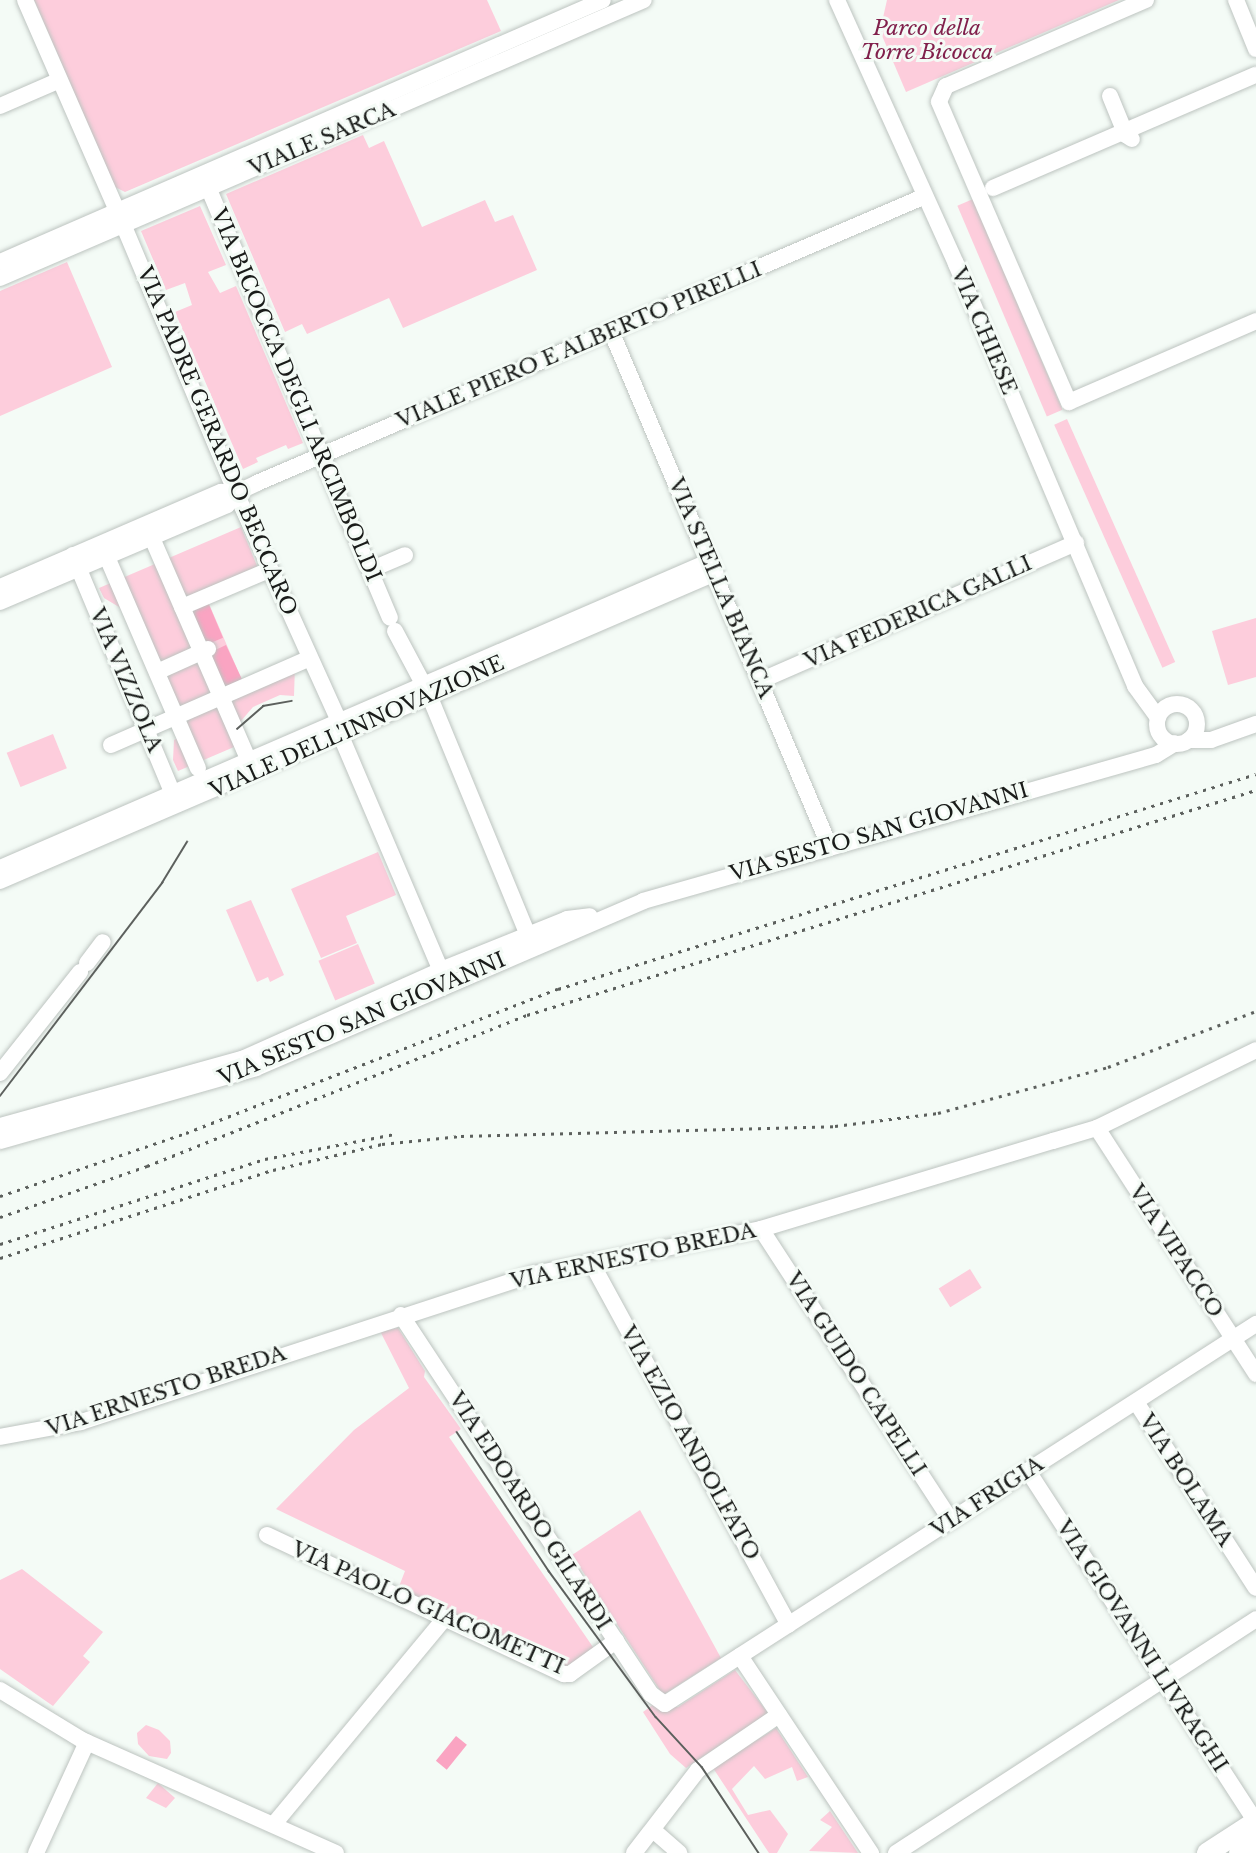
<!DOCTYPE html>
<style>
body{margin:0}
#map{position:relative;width:1256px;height:1853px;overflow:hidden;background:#f4fbf6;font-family:"Libre Baskerville",serif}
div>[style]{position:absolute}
.green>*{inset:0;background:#fdcddc;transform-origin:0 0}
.water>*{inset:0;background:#faa4c2;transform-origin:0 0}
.roads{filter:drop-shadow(0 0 2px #bdc4c0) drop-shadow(0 0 2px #bdc4c0)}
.minor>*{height:16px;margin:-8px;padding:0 8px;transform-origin:8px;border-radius:8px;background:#fff}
.minor>.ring{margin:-8px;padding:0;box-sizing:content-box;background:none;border:16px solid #fff;border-radius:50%}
.major>*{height:20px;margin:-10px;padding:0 10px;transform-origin:10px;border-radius:10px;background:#fff}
.tram>*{height:1.5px;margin:-0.75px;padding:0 0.75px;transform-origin:0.75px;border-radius:0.75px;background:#5c605d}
.rail>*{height:3px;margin-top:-1.5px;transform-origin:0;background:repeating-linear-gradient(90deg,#5c605d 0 3px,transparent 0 9px)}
span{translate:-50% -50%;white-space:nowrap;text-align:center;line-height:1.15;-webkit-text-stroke:6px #f4fbf6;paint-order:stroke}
.park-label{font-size:21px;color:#81204c;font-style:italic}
.street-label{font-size:21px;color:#1a1c1a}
</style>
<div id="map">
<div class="green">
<i style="clip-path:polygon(34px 0,487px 0,501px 31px,125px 192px,115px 187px)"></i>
<i style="clip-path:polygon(887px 0,1119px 0,906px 92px,880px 31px)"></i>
<i style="clip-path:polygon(363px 135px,369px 148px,384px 141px,422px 227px,485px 200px,495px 222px,513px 215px,537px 270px,403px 328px,389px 298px,307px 334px,302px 324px,285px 332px,226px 194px)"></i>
<i style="left:973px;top:199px;width:229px;height:17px;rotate:67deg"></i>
<i style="clip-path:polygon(200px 206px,226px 265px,208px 272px,220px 293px,236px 286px,303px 443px,288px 449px,286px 445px,256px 458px,258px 462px,243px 469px,175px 312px,192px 305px,185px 283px,166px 290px,141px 231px)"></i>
<i style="clip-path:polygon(67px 262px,112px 367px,0 416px,0 291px)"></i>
<i style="left:1067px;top:419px;width:266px;height:14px;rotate:66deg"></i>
<i style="clip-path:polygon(241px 527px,260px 573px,206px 597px,245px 687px,295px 665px,294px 696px,280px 695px,253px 707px,235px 728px,241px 744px,178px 771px,173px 760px,174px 740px,183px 735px,124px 610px,104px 598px,99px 588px)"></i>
<i style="clip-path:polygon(1256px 618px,1256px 677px,1228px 685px,1212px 631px)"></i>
<i style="left:53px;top:734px;width:37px;height:50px;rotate:68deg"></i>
<i style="clip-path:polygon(378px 852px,396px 895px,346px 916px,357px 943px,321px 958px,291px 889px)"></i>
<i style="clip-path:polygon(251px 900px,284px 975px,270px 982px,268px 977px,257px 982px,226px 910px)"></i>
<i style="left:358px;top:944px;width:43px;height:43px;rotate:67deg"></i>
<i style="left:970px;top:1269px;width:22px;height:37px;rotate:58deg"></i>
<i style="clip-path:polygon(398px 1328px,425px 1371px,424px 1377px,461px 1429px,449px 1437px,595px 1650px,574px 1667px,561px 1668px,398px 1589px,405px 1571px,276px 1509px,354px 1430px,409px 1388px,380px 1331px)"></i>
<i style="clip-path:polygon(640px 1510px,721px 1658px,663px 1695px,572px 1555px)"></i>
<i style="clip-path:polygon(22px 1569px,103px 1632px,83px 1656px,90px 1662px,53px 1706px,0 1669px,0 1580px)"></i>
<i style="clip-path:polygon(735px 1670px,768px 1713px,686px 1768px,670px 1754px,643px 1712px,654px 1704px,678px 1707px)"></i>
<i style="clip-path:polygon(146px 1725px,159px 1730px,170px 1741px,171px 1753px,167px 1759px,149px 1756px,138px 1744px,137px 1733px)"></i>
<i style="clip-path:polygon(776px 1728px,808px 1777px,797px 1781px,792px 1767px,765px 1779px,754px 1766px,732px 1789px,748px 1815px,770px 1810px,788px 1834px,777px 1853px,769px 1853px,713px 1768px)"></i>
<i style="clip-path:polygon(158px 1783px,175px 1798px,166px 1808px,146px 1798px)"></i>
<i style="clip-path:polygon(830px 1811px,858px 1853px,809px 1851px,832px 1827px,820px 1820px)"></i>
</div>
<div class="water">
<i style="left:207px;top:600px;width:41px;height:24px;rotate:67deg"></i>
<i style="left:226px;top:645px;width:41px;height:23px;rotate:65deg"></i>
<i style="left:456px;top:1736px;width:14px;height:32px;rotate:39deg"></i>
</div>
<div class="roads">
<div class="minor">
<i style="left:25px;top:0;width:230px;rotate:66.4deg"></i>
<i style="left:837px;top:0;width:290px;rotate:65.7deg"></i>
<i style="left:956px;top:264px;width:458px;rotate:67deg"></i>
<i style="left:1135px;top:686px;width:39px;rotate:54deg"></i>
<i style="left:1146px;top:0;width:218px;rotate:156.7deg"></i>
<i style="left:946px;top:86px;width:17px;rotate:114deg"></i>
<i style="left:939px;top:102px;width:327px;rotate:66.6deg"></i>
<i style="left:1069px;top:402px;width:204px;rotate:-23.4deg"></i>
<i style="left:1236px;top:0;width:53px;rotate:67.8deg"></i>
<i style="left:1110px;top:96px;width:42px;rotate:67.7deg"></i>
<i style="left:1126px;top:135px;width:7px;rotate:34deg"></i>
<i style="left:0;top:106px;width:65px;rotate:-23.4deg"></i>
<i style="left:205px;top:180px;width:475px;rotate:67.1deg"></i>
<i style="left:993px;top:188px;width:286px;rotate:-23.3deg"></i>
<i style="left:123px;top:224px;width:292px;rotate:67.2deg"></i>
<i style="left:236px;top:493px;width:248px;rotate:65.7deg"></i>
<i style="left:338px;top:719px;width:15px;rotate:82deg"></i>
<i style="left:340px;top:734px;width:273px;rotate:66.9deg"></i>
<i style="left:0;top:262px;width:657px;rotate:-23.48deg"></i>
<i style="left:0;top:278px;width:701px;rotate:-23.35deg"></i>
<i style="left:611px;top:331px;width:558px;rotate:67.02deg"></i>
<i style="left:152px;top:538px;width:243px;rotate:66.5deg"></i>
<i style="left:73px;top:555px;width:270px;rotate:67.3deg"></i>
<i style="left:107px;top:557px;width:230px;rotate:66.7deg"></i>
<i style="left:370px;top:570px;width:38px;rotate:-23deg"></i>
<i style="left:0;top:587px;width:241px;rotate:-23.3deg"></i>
<i style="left:221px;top:492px;width:15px;rotate:4deg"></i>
<i style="left:0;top:602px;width:247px;rotate:-23.1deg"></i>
<i style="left:227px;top:505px;width:15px;rotate:-53deg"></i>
<i style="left:236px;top:493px;width:23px;rotate:-25deg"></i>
<i style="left:257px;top:483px;width:725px;rotate:-23.24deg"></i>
<i style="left:182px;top:607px;width:87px;rotate:-23deg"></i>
<i style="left:395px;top:631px;width:72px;rotate:62deg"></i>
<i style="left:429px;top:695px;width:267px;rotate:67.6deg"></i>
<i style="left:157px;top:672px;width:56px;rotate:-24.3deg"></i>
<i style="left:760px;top:681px;width:345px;rotate:-23.6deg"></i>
<i class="ring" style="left:1157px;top:704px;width:24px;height:24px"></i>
<i style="left:1189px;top:740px;width:22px"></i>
<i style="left:1211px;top:740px;width:48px;rotate:-19.6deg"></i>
<i style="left:111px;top:745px;width:217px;rotate:-23.6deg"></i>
<i style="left:0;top:868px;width:774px;rotate:-23.38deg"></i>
<i style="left:0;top:881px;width:779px;rotate:-23.3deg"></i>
<i style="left:87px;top:963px;width:26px;rotate:-53deg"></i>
<i style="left:0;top:1073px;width:129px;rotate:-51.6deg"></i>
<i style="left:0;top:1126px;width:251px;rotate:-15.5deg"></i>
<i style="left:242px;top:1059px;width:218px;rotate:-24.1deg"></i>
<i style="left:441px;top:970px;width:136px;rotate:-22deg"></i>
<i style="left:567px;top:919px;width:23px;rotate:-7deg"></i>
<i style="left:1097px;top:1128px;width:293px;rotate:57.1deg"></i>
<i style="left:0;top:1141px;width:266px;rotate:-15.9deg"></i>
<i style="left:256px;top:1068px;width:421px;rotate:-23.3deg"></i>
<i style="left:643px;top:901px;width:533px;rotate:-15.89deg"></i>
<i style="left:1156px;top:755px;width:22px;rotate:-32deg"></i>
<i style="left:761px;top:1229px;width:348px;rotate:56.9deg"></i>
<i style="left:591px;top:1262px;width:413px;rotate:61.4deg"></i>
<i style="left:401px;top:1315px;width:454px;rotate:56.6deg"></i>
<i style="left:651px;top:1694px;width:17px;rotate:36deg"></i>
<i style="left:665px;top:1704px;width:703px;rotate:-32.74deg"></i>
<i style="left:1136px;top:1402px;width:221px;rotate:57.2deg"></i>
<i style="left:0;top:1437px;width:82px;rotate:-10.5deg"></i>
<i style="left:81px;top:1422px;width:477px;rotate:-18.1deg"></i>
<i style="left:534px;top:1274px;width:231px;rotate:-11.2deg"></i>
<i style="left:761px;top:1229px;width:305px;rotate:-16.8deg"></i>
<i style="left:1053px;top:1141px;width:46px;rotate:-16.5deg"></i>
<i style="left:1097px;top:1128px;width:177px;rotate:-26.1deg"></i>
<i style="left:1028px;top:1471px;width:417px;rotate:57deg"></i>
<i style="left:267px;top:1535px;width:328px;rotate:25.1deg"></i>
<i style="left:564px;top:1674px;width:6px"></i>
<i style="left:570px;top:1674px;width:57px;rotate:-35.7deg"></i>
<i style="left:740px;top:1656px;width:237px;rotate:56.4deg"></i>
<i style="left:0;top:1690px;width:96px;rotate:31.4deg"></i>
<i style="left:82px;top:1740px;width:278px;rotate:24deg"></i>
<i style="left:274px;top:1824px;width:268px;rotate:-50.3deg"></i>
<i style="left:653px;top:1830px;width:35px;rotate:41deg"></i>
<i style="left:36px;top:1853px;width:122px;rotate:-65.3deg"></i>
<i style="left:634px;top:1853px;width:105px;rotate:-52.4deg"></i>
<i style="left:698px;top:1770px;width:98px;rotate:-34.2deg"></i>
<i style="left:896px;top:1853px;width:429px;rotate:-33deg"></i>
</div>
<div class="major">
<i style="left:1207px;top:1853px;width:59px;rotate:-33.1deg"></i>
<i style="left:1239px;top:1853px;width:20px;rotate:-33deg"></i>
</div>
</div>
<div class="tram">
<i style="left:237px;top:729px;width:35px;rotate:-41deg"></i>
<i style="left:263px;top:706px;width:29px;rotate:-10deg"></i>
<i style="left:0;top:1096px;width:268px;rotate:-52.7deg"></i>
<i style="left:162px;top:883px;width:48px;rotate:-58.6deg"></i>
<i style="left:457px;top:1432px;width:167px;rotate:56.5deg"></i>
<i style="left:549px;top:1571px;width:181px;rotate:53.8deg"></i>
<i style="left:656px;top:1717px;width:68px;rotate:47.4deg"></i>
<i style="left:702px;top:1767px;width:103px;rotate:56.5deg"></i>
</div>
<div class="rail">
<i style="left:0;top:1196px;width:196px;rotate:-18.7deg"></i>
<i style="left:186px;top:1133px;width:399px;rotate:-21.2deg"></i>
<i style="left:558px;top:989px;width:730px;rotate:-17.12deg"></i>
<i style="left:0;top:1217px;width:156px;rotate:-19.1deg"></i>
<i style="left:147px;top:1166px;width:409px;rotate:-21.7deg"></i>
<i style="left:527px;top:1015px;width:763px;rotate:-17.15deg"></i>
<i style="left:0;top:1244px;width:278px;rotate:-17.8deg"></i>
<i style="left:265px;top:1159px;width:132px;rotate:-10.9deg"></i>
<i style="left:0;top:1258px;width:287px;rotate:-17.9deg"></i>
<i style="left:273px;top:1170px;width:112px;rotate:-13.4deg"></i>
<i style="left:382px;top:1144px;width:79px;rotate:-5.8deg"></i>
<i style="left:461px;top:1136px;width:374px;rotate:-1.5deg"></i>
<i style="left:835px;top:1126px;width:104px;rotate:-7.2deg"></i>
<i style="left:938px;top:1113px;width:176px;rotate:-15.1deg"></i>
<i style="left:1108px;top:1067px;width:158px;rotate:-20.7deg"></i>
</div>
<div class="park-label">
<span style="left:927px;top:40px">Parco della<br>Torre Bicocca</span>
</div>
<div class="street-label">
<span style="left:322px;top:139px;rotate:-23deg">VIALE SARCA</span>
<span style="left:984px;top:331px;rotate:67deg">VIA CHIESE</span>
<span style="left:579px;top:345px;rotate:-23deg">VIALE PIERO E ALBERTO PIRELLI</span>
<span style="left:296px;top:395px;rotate:67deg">VIA BICOCCA DEGLI ARCIMBOLDI</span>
<span style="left:217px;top:441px;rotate:67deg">VIA PADRE GERARDO BECCARO</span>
<span style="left:721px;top:588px;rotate:67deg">VIA STELLA BIANCA</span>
<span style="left:918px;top:612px;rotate:-24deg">VIA FEDERICA GALLI</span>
<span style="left:126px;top:680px;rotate:67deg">VIA VIZZOLA</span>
<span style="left:357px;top:727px;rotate:-24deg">VIALE DELL'INNOVAZIONE</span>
<span style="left:879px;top:832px;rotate:-16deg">VIA SESTO SAN GIOVANNI</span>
<span style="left:362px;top:1019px;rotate:-23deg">VIA SESTO SAN GIOVANNI</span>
<span style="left:1176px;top:1251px;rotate:57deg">VIA VIPACCO</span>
<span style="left:633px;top:1256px;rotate:-12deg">VIA ERNESTO BREDA</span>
<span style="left:856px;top:1374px;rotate:57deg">VIA GUIDO CAPELLI</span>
<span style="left:166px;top:1391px;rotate:-18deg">VIA ERNESTO BREDA</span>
<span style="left:690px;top:1443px;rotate:61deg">VIA EZIO ANDOLFATO</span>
<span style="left:1186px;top:1480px;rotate:57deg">VIA BOLAMA</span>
<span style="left:987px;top:1497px;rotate:-33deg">VIA FRIGIA</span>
<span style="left:530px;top:1511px;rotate:57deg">VIA EDOARDO GILARDI</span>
<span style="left:428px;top:1608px;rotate:24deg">VIA PAOLO GIACOMETTI</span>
<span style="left:1142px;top:1646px;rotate:57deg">VIA GIOVANNI LIVRAGHI</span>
</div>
</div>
